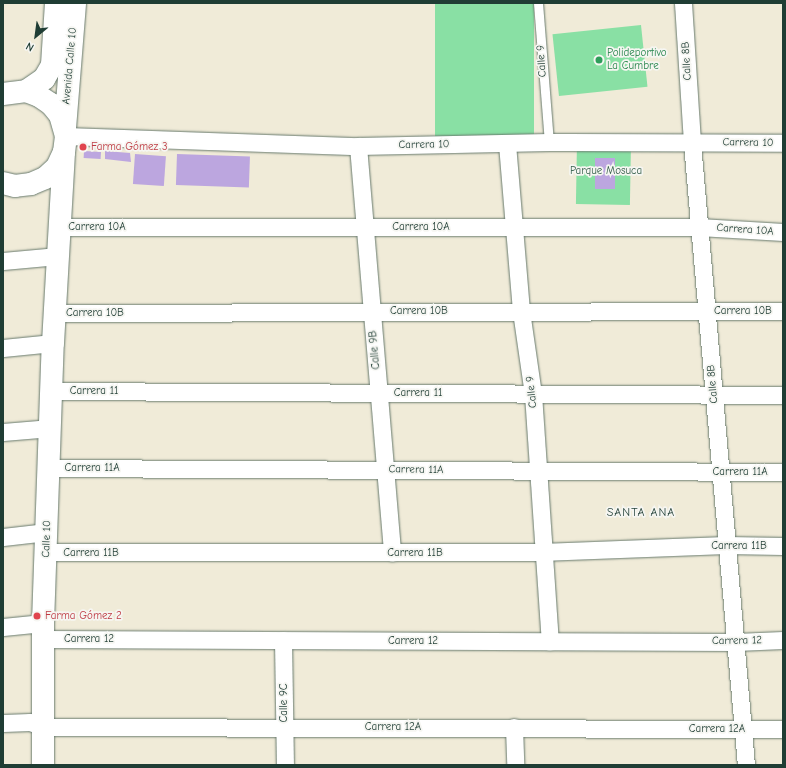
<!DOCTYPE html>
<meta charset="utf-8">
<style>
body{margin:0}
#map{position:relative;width:786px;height:768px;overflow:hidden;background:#f0ebd8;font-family:"Comic Neue",sans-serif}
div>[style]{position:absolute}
.green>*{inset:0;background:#89e0a4;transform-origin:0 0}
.building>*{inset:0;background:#bca6df;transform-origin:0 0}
.roads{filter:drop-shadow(0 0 1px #687a6d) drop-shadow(0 0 1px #687a6d)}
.lane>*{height:9px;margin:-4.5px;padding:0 4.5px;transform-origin:4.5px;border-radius:4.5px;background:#fff}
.street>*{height:17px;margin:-8.5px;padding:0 8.5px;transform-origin:8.5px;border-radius:8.5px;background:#fff}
.secondary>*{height:22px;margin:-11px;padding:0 11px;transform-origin:11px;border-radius:11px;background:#fff}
.dots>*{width:11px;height:11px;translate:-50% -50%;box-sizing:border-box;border:2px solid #f6f6f2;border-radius:50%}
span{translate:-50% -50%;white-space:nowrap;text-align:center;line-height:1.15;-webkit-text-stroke:3.5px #f6f6f2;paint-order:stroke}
.leisure-label{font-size:11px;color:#27864d}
.left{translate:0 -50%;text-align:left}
.street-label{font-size:11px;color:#1f3d34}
.health-label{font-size:11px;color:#be3a42}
.park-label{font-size:11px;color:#345e4a}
.neighbourhood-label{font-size:12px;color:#1f3d34;letter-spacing:1px}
.frame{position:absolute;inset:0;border:4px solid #1f3d34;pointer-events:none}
.north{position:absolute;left:16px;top:16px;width:40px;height:40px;-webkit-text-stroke:3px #f6f6f2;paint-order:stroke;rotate:209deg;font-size:11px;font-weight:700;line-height:16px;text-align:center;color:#1f3d34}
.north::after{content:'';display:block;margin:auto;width:14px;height:18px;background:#1f3d34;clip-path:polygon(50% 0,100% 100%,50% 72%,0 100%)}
</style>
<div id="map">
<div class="green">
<i style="left:435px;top:3px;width:99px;height:134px"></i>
<i style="left:641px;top:25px;width:62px;height:89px;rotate:84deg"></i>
<i style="left:577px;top:142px;width:54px;height:62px;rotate:1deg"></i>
</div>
<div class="building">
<i style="left:84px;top:151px;width:17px;height:7px;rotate:3deg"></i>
<i style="clip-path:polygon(105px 151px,130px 153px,131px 162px,105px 159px)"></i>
<i style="left:135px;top:154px;width:31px;height:30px;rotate:4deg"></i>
<i style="left:177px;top:154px;width:73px;height:31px;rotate:2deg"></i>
<i style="left:595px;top:158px;width:20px;height:31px"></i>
</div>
<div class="roads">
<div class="lane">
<i style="left:538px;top:3px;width:139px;rotate:85.5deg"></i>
</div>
<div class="street">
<i style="left:683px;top:3px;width:140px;rotate:86.3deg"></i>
<i style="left:692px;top:143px;width:624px;rotate:85.04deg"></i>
<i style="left:66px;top:136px;width:292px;rotate:2deg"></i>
<i style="left:358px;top:146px;width:191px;rotate:-1.2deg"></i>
<i style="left:549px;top:142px;width:234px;rotate:0.2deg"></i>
<i style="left:507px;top:144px;width:168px;rotate:85.2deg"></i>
<i style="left:521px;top:311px;width:84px;rotate:81.8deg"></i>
<i style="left:533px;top:394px;width:248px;rotate:86.1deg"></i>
<i style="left:358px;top:146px;width:408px;rotate:85.2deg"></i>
<i style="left:59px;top:227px;width:640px"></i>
<i style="left:699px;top:227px;width:84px;rotate:3.4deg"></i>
<i style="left:3px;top:261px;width:55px;rotate:-5.2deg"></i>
<i style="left:55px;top:313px;width:728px;rotate:-0.16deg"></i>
<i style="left:3px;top:348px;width:50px;rotate:-5.7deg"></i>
<i style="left:52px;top:391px;width:731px;rotate:0.31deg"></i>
<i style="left:3px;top:432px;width:48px;rotate:-4.8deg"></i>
<i style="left:49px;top:468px;width:734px;rotate:0.31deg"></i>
<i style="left:3px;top:537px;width:44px;rotate:-6.5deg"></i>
<i style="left:46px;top:552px;width:498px"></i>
<i style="left:544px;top:552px;width:182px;rotate:-2.2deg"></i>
<i style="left:726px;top:545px;width:57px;rotate:1deg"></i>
<i style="left:3px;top:627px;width:40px;rotate:-5.7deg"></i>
<i style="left:44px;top:639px;width:692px;rotate:0.25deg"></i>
<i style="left:736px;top:642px;width:47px;rotate:-2.4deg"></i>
<i style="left:283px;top:640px;width:125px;rotate:89.1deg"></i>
<i style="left:3px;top:723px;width:27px;rotate:-2deg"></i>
<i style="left:30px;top:722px;width:15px;rotate:20deg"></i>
<i style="left:44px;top:727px;width:739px;rotate:0.16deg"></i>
<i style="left:514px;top:727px;width:38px;rotate:88deg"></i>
</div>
<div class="secondary">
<i style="left:26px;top:91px;width:22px;rotate:-34deg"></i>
<i style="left:44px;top:79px;width:16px;rotate:-60deg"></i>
<i style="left:52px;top:65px;width:62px;rotate:-86.3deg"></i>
<i style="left:3px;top:94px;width:23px;rotate:-7deg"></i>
<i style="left:26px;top:91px;width:14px;rotate:21deg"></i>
<i style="left:39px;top:96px;width:14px;rotate:34deg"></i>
<i style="left:51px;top:104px;width:14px;rotate:51deg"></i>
<i style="left:60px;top:115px;width:22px;rotate:74deg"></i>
<i style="left:66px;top:136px;width:16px;rotate:97deg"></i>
<i style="left:64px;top:152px;width:17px;rotate:115deg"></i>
<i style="left:57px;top:167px;width:16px;rotate:137deg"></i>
<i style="left:45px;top:178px;width:15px;rotate:157deg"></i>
<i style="left:31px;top:184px;width:16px;rotate:173deg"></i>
<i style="left:15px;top:186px;width:12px;rotate:-166deg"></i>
<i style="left:65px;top:128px;width:125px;rotate:-85.4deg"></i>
<i style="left:43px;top:765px;width:142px;rotate:-90deg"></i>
<i style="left:43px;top:623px;width:280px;rotate:-88deg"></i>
<i style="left:53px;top:343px;width:191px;rotate:-86.7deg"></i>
</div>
</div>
<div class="dots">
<i style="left:599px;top:60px;background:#2e9e5b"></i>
<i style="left:83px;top:147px;background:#e0444e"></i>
<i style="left:37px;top:616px;background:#e0444e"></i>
</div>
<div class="leisure-label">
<span class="left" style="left:607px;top:60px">Polideportivo<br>La Cumbre</span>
</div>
<div class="street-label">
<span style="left:542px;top:61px;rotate:-94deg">Calle 9</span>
<span style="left:687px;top:61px;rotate:-93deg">Calle 8B</span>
<span style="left:70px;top:66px;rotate:-85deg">Avenida Calle 10</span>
<span style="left:748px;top:143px;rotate:1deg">Carrera 10</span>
<span style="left:424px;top:145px;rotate:-1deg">Carrera 10</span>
<span style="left:97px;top:227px">Carrera 10A</span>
<span style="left:421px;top:227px">Carrera 10A</span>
<span style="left:745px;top:230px;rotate:4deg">Carrera 10A</span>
<span style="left:419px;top:311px">Carrera 10B</span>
<span style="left:743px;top:311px">Carrera 10B</span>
<span style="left:95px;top:313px">Carrera 10B</span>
<span style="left:375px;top:350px;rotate:-95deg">Calle 9B</span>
<span style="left:713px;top:384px;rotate:-95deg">Calle 8B</span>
<span style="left:94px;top:391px">Carrera 11</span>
<span style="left:532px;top:392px;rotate:-96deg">Calle 9</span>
<span style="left:418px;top:393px">Carrera 11</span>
<span style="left:92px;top:468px">Carrera 11A</span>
<span style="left:416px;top:470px;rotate:1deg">Carrera 11A</span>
<span style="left:740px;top:472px">Carrera 11A</span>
<span style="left:47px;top:539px;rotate:-88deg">Calle 10</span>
<span style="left:739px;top:546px">Carrera 11B</span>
<span style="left:91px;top:553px">Carrera 11B</span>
<span style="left:415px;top:553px">Carrera 11B</span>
<span style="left:89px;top:639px">Carrera 12</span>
<span style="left:413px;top:641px">Carrera 12</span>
<span style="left:737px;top:641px;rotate:-1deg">Carrera 12</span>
<span style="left:284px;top:703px;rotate:-90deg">Calle 9C</span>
<span style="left:393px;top:727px">Carrera 12A</span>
<span style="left:717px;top:729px">Carrera 12A</span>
</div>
<div class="health-label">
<span class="left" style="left:91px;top:147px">Farma Gómez 3</span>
<span class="left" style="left:45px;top:616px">Farma Gómez 2</span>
</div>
<div class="park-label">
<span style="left:606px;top:171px">Parque Mosuca</span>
</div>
<div class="neighbourhood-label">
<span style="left:641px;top:513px">SANTA ANA</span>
</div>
<div class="frame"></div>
<div class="north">N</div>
</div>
